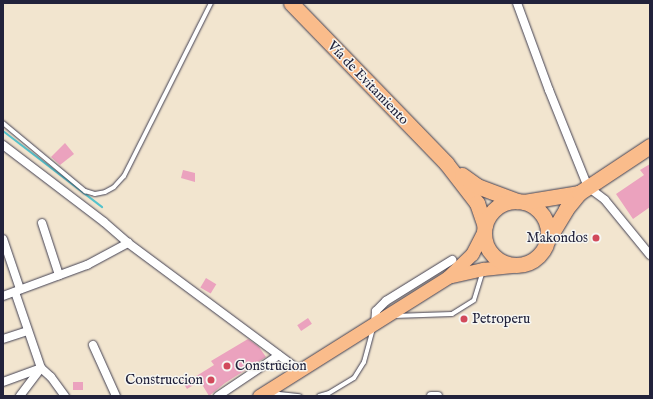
<!DOCTYPE html>
<meta charset="utf-8">
<style>
body{margin:0}
#map{position:relative;width:653px;height:399px;overflow:hidden;background:#f2e5cf;font-family:"IM FELL English",serif}
div>[style]{position:absolute}
.stream>*{height:2px;margin:-1px;padding:0 1px;transform-origin:1px;border-radius:1px;background:#55c2cc}
.building>*{inset:0;background:#eba2be;transform-origin:0 0}
.roads{filter:drop-shadow(0 0 1px #413f51) drop-shadow(0 0 1px #413f51)}
.lane>*{height:4px;margin:-2px;padding:0 2px;transform-origin:2px;border-radius:2px;background:#fff}
.street>*{height:8px;margin:-4px;padding:0 4px;transform-origin:4px;border-radius:4px;background:#fff}
.primary>*{height:13px;margin:-6.5px;padding:0 6.5px;transform-origin:6.5px;border-radius:6.5px;background:#fabc8b}
.highway>*{height:15px;margin:-7.5px;padding:0 7.5px;transform-origin:7.5px;border-radius:7.5px;background:#fabc8b}
.highway>.ring{margin:-7.5px;padding:0;box-sizing:content-box;background:none;border:15px solid #fabc8b;border-radius:50%}
.dots>*{width:11px;height:11px;translate:-50% -50%;box-sizing:border-box;border:2px solid #f6f6f2;border-radius:50%}
span{translate:-50% -50%;white-space:nowrap;text-align:center;line-height:1.15;-webkit-text-stroke:3px #f6f6f2;paint-order:stroke}
.street-label{font-size:14px;color:#22223b}
.poi-label{font-size:14px;color:#22223b}
.right{translate:-100% -50%;text-align:right}
.left{translate:0 -50%;text-align:left}
.frame{position:absolute;inset:0;border:4px solid #22223b;pointer-events:none}
</style>
<div id="map">
<div class="stream">
<i style="left:3px;top:131px;width:125px;rotate:37.5deg"></i>
</div>
<div class="building">
<i style="clip-path:polygon(65px 143px,74px 154px,60px 165px,51px 157px)"></i>
<i style="clip-path:polygon(650px 164px,650px 207px,633px 219px,616px 194px,644px 175px,640px 170px)"></i>
<i style="clip-path:polygon(183px 170px,195px 173px,195px 182px,181px 178px)"></i>
<i style="left:206px;top:278px;width:12px;height:11px;rotate:31deg"></i>
<i style="left:308px;top:318px;width:7px;height:13px;rotate:56deg"></i>
<i style="clip-path:polygon(248px 339px,259px 347px,266px 357px,225px 383px,209px 396px,200px 381px,187px 389px,182px 381px,188px 377px,190px 380px,214px 365px,211px 361px)"></i>
<i style="left:73px;top:382px;width:10px;height:8px"></i>
</div>
<div class="roads">
<div class="lane">
<i style="left:3px;top:123px;width:107px;rotate:39.7deg"></i>
<i style="left:85px;top:191px;width:10px;rotate:17deg"></i>
<i style="left:95px;top:194px;width:10px;rotate:-11deg"></i>
<i style="left:105px;top:192px;width:10px;rotate:-29deg"></i>
<i style="left:114px;top:187px;width:15px;rotate:-48deg"></i>
<i style="left:124px;top:176px;width:194px;rotate:-63.3deg"></i>
<i style="left:394px;top:316px;width:58px;rotate:-2deg"></i>
<i style="left:452px;top:314px;width:26px;rotate:-32deg"></i>
<i style="left:474px;top:300px;width:30px;rotate:-73deg"></i>
<i style="left:270px;top:393px;width:30px;rotate:6deg"></i>
<i style="left:319px;top:396px;width:10px;rotate:-17deg"></i>
<i style="left:329px;top:393px;width:29px;rotate:-31deg"></i>
<i style="left:354px;top:378px;width:19px;rotate:-58deg"></i>
<i style="left:364px;top:362px;width:34px;rotate:-75deg"></i>
</div>
<div class="street">
<i style="left:517px;top:3px;width:93px;rotate:69.8deg"></i>
<i style="left:549px;top:90px;width:105px;rotate:68.1deg"></i>
<i style="left:588px;top:187px;width:21px;rotate:37deg"></i>
<i style="left:605px;top:200px;width:71px;rotate:50.7deg"></i>
<i style="left:3px;top:145px;width:127px;rotate:37.3deg"></i>
<i style="left:104px;top:222px;width:32px;rotate:41deg"></i>
<i style="left:128px;top:243px;width:213px;rotate:36.6deg"></i>
<i style="left:42px;top:223px;width:55px;rotate:71.9deg"></i>
<i style="left:3px;top:239px;width:53px;rotate:71.2deg"></i>
<i style="left:15px;top:292px;width:80px;rotate:71.1deg"></i>
<i style="left:41px;top:368px;width:35px;rotate:127deg"></i>
<i style="left:3px;top:296px;width:90px;rotate:-20.3deg"></i>
<i style="left:87px;top:265px;width:47px;rotate:-28.2deg"></i>
<i style="left:375px;top:323px;width:12px;rotate:-85deg"></i>
<i style="left:376px;top:311px;width:14px;rotate:-45deg"></i>
<i style="left:386px;top:301px;width:78px;rotate:-31.8deg"></i>
<i style="left:3px;top:339px;width:25px;rotate:-18deg"></i>
<i style="left:93px;top:345px;width:56px;rotate:65.7deg"></i>
<i style="left:3px;top:382px;width:40px;rotate:-20.2deg"></i>
<i style="left:41px;top:368px;width:13px;rotate:42deg"></i>
<i style="left:51px;top:377px;width:24px;rotate:54deg"></i>
<i style="left:218px;top:396px;width:73px;rotate:-33.9deg"></i>
<i style="left:431px;top:396px;width:7px"></i>
</div>
<div class="primary">
<i style="left:452px;top:276px;width:32px;rotate:-13deg"></i>
<i style="left:483px;top:269px;width:36px;rotate:-6deg"></i>
<i style="left:259px;top:396px;width:223px;rotate:-32.2deg"></i>
<i style="left:448px;top:277px;width:33px;rotate:-44deg"></i>
<i style="left:472px;top:254px;width:27px;rotate:-63deg"></i>
</div>
<div class="highway">
<i style="left:291px;top:3px;width:223px;rotate:45.9deg"></i>
<i style="left:446px;top:163px;width:51px;rotate:52.2deg"></i>
<i style="left:477px;top:203px;width:24px;rotate:71deg"></i>
<i style="left:462px;top:175px;width:19px;rotate:36deg"></i>
<i style="left:477px;top:186px;width:43px;rotate:20.6deg"></i>
<i class="ring" style="left:484px;top:201px;width:49px;height:49px"></i>
<i style="left:524px;top:202px;width:56px;rotate:-9.3deg"></i>
<i style="left:547px;top:241px;width:37px;rotate:-59deg"></i>
<i style="left:566px;top:209px;width:21px;rotate:-51deg"></i>
<i style="left:579px;top:193px;width:85px;rotate:-33.5deg"></i>
</div>
</div>
<div class="dots">
<i style="left:596px;top:238px;background:#d1495b"></i>
<i style="left:464px;top:319px;background:#d1495b"></i>
<i style="left:227px;top:366px;background:#d1495b"></i>
<i style="left:211px;top:380px;background:#d1495b"></i>
</div>
<div class="street-label">
<span style="left:368px;top:83px;rotate:46deg">Vía de Evitamiento</span>
</div>
<div class="poi-label">
<span class="right" style="left:588px;top:238px">Makondos</span>
<span class="left" style="left:472px;top:319px">Petroperu</span>
<span class="left" style="left:235px;top:366px">Construcion</span>
<span class="right" style="left:203px;top:380px">Construccion</span>
</div>
<div class="frame"></div>
</div>
